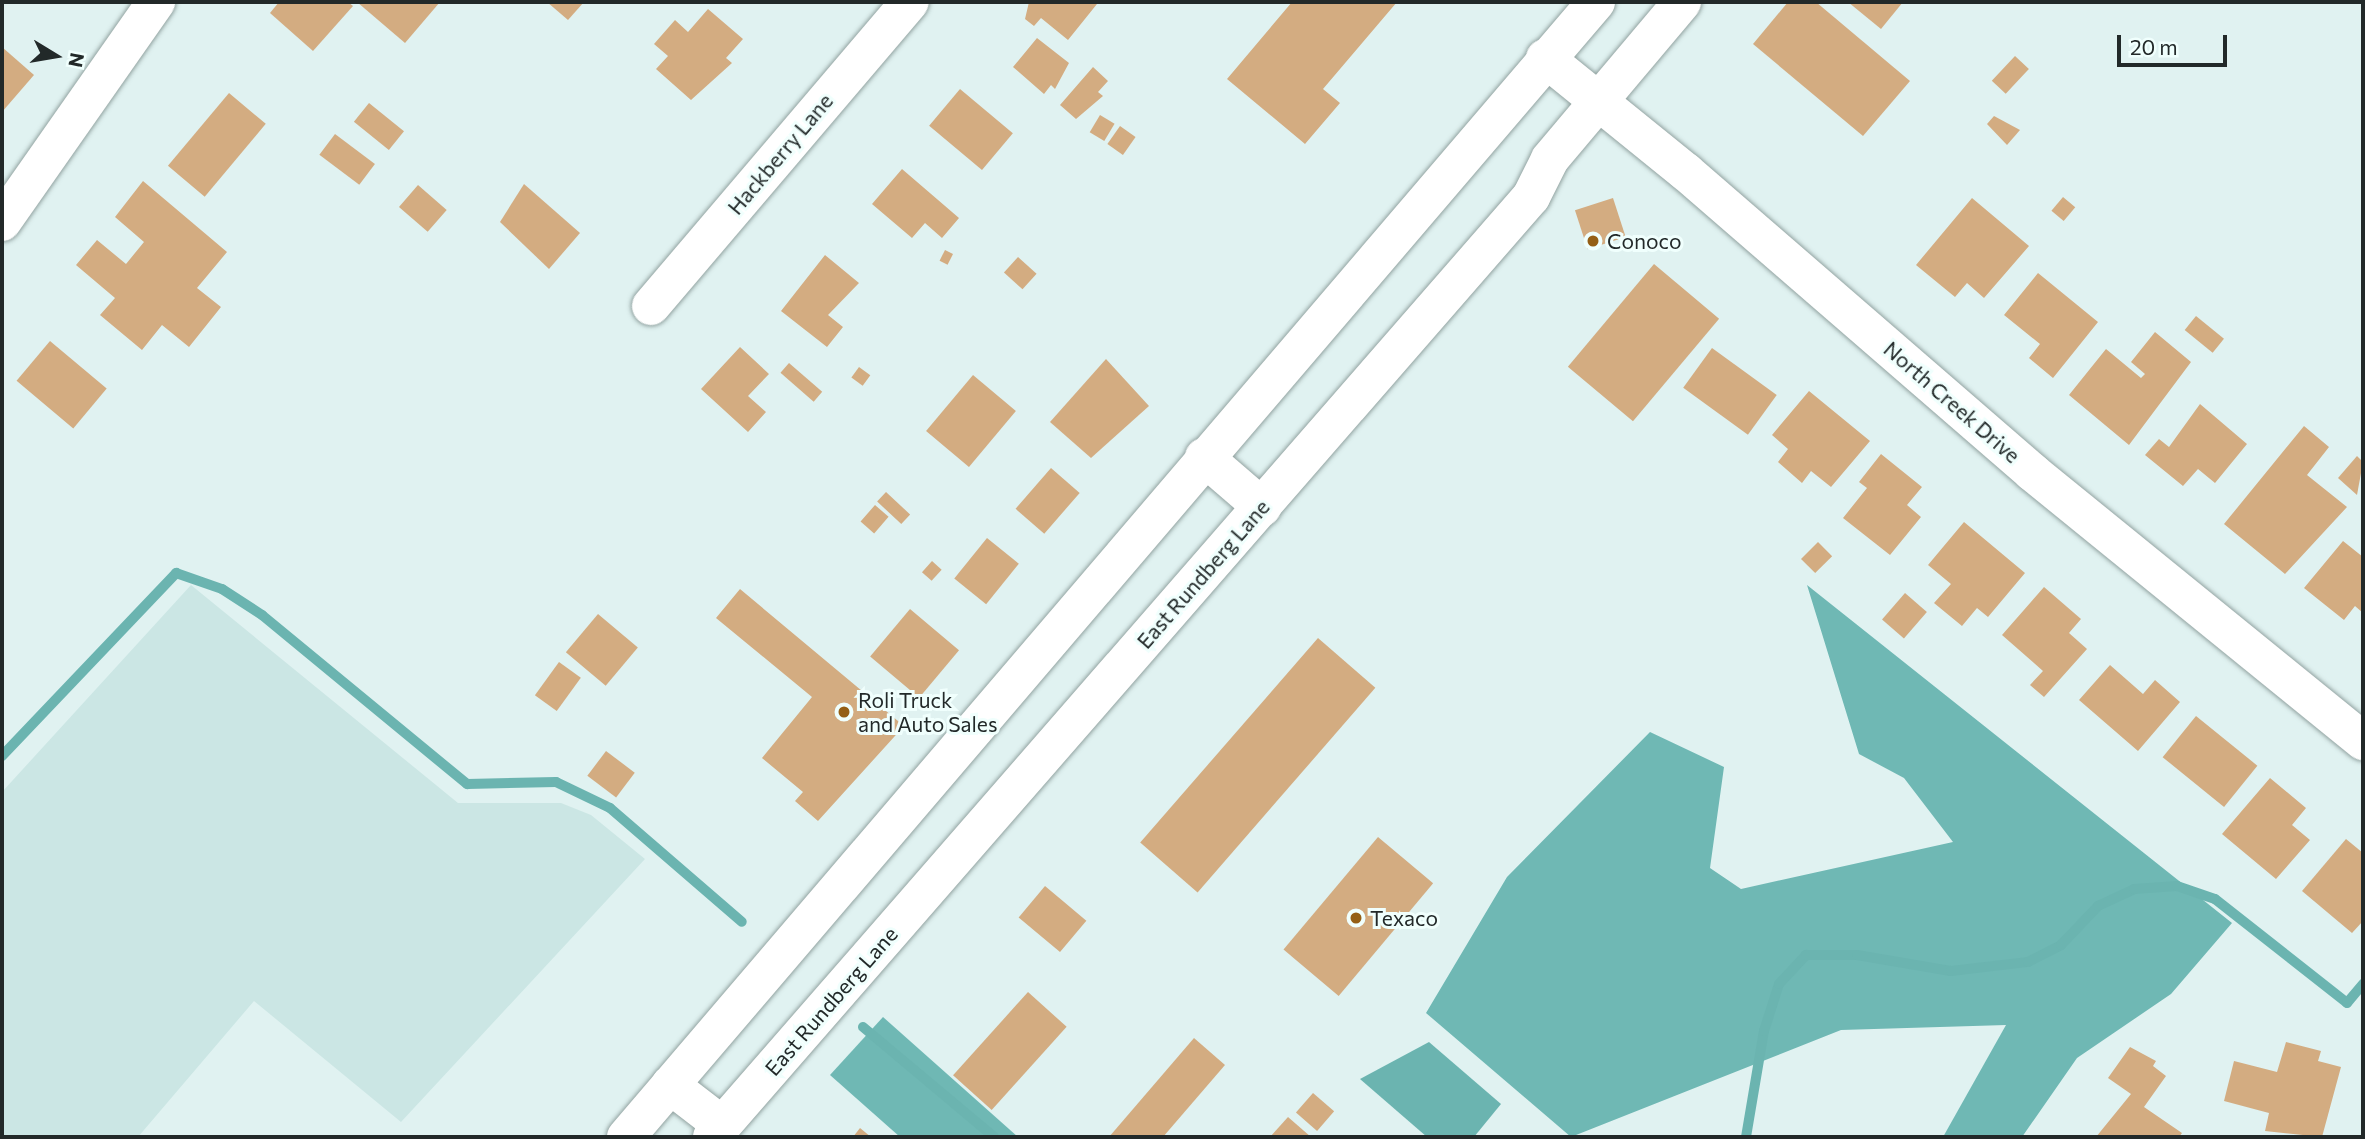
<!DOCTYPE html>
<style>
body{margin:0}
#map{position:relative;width:2365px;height:1139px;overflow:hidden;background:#e0f2f1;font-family:Commissioner,sans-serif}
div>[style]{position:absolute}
.built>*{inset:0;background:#cbe6e4}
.forest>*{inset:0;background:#6fb8b4}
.water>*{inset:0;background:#6bb4b0}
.stream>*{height:10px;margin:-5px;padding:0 5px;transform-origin:5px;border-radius:5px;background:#6bb4b0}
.building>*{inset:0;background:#d3ac81;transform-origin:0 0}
.roads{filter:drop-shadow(0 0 2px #92a3a1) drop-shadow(0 0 2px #92a3a1)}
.minor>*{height:38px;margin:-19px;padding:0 19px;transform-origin:19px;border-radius:19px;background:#fff}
.major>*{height:38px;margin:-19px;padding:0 19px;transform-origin:19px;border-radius:19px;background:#fff}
.dots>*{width:19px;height:19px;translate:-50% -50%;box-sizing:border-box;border:4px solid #f0fffd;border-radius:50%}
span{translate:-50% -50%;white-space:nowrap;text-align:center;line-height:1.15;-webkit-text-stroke:6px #f0fffd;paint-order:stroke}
.street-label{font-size:21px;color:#222929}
.poi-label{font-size:21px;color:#222929}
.left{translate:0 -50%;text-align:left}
.frame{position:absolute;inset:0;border:4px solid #222929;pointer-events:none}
.north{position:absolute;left:21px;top:21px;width:70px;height:70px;-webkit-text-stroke:5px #f0fffd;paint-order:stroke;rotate:101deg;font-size:19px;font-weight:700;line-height:28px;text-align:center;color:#222929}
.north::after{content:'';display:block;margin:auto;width:24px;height:32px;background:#222929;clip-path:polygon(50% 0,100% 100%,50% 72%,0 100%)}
.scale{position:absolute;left:2117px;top:35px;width:110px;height:32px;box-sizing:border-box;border:4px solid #222929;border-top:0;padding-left:9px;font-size:21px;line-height:24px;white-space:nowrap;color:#222929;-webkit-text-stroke:5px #f0fffd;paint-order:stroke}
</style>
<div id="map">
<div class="built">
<i style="clip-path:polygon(191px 585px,458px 803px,561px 803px,591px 815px,645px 859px,401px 1122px,254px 1001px,138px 1137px,2px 1137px,2px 792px)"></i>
</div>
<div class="forest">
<i style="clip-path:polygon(1807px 585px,2232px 923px,2171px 994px,2077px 1058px,2022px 1137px,1943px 1137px,2006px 1025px,1841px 1030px,1571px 1137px,1426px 1013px,1507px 877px,1650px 732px,1724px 767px,1710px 868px,1741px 889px,1953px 842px,1904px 778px,1859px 754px)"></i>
<i style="clip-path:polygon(883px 1017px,1018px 1137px,900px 1137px,830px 1075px)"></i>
</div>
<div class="water">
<i style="clip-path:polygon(1429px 1042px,1501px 1104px,1474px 1137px,1427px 1137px,1360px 1079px)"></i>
</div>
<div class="stream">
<i style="left:2px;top:756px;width:253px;rotate:-46.4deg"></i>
<i style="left:176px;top:573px;width:49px;rotate:19.2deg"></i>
<i style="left:222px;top:589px;width:48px;rotate:33deg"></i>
<i style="left:262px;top:615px;width:266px;rotate:39.5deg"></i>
<i style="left:467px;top:784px;width:89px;rotate:-1.3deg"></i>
<i style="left:556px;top:782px;width:60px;rotate:25.7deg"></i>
<i style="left:610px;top:808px;width:174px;rotate:40.8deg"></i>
<i style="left:863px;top:1027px;width:171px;rotate:40deg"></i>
<i style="left:1746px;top:1137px;width:108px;rotate:-80.4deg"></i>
<i style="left:1764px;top:1031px;width:49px;rotate:-72.3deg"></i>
<i style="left:1779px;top:984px;width:40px;rotate:-47deg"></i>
<i style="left:1806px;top:955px;width:51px"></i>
<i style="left:1857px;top:955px;width:95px;rotate:9.7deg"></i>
<i style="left:1951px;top:971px;width:78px;rotate:-6.7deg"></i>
<i style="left:2028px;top:962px;width:37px;rotate:-27deg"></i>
<i style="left:2061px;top:945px;width:54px;rotate:-46.5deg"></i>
<i style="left:2098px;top:906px;width:40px;rotate:-25deg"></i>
<i style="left:2134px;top:889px;width:43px;rotate:-4deg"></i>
<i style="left:2177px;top:886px;width:40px;rotate:18.9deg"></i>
<i style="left:2215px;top:899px;width:168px;rotate:38.2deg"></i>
<i style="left:2347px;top:1003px;width:25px;rotate:-50deg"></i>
</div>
<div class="building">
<i style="clip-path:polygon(279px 2px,348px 2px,353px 6px,313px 51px,270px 13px)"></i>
<i style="clip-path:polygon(357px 2px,440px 2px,405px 43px)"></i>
<i style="clip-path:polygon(547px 2px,584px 2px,568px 20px)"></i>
<i style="clip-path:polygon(1029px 2px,1094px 2px,1097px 4px,1068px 40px,1041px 18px,1034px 26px,1025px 19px)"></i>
<i style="clip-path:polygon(1292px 2px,1397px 2px,1323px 89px,1340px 103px,1305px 144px,1227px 79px)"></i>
<i style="clip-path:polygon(1788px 2px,1816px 2px,1910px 81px,1863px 136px,1753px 44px)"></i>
<i style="clip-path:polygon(1848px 2px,1903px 2px,1881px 29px)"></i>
<i style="clip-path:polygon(708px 9px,743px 39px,726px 58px,732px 63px,691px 100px,656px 69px,668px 56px,654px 44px,675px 20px,688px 32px)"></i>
<i style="clip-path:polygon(1037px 38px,1069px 63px,1055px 89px,1051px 85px,1044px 94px,1013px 67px)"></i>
<i style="clip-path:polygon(2px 47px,34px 75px,2px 112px)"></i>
<i style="left:2015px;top:56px;width:19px;height:34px;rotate:43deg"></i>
<i style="clip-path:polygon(1093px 67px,1108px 81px,1098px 92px,1103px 96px,1076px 119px,1060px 105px)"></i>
<i style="left:960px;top:89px;width:69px;height:48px;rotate:40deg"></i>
<i style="left:229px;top:93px;width:48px;height:95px;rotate:40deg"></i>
<i style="left:369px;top:103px;width:45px;height:24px;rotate:39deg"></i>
<i style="left:1100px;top:115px;width:17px;height:20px;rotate:31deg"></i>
<i style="clip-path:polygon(1994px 116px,2020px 130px,2007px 145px,1987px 124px)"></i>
<i style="left:1120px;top:126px;width:19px;height:22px;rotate:35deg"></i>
<i style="left:335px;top:134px;width:50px;height:26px;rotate:37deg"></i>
<i style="clip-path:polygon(902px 169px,959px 218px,942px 238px,925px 223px,912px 238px,872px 204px)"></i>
<i style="clip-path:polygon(143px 181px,227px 252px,197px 288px,221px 307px,189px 347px,162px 325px,142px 350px,100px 315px,115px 298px,76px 265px,97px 240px,126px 264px,144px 242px,115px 217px)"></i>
<i style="clip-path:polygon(524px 184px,580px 233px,549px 269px,500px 222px)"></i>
<i style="left:418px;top:185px;width:38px;height:29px;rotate:41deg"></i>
<i style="left:2063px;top:197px;width:16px;height:18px;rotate:40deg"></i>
<i style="left:1613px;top:198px;width:41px;height:40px;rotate:72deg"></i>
<i style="clip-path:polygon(1972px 198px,2029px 246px,1984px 298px,1967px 283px,1955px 297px,1916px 265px)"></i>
<i style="left:945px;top:250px;width:9px;height:12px;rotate:27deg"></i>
<i style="clip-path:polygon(825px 255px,859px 283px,828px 315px,843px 327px,827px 347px,781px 311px)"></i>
<i style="left:1018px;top:257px;width:25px;height:21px;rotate:42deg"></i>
<i style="left:1654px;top:264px;width:85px;height:134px;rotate:40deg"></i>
<i style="clip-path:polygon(2038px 273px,2098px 322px,2053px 378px,2029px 358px,2040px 344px,2004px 315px)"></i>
<i style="left:2196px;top:316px;width:36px;height:18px;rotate:39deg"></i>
<i style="clip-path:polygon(2155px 332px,2191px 362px,2129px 445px,2069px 395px,2106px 349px,2141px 378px,2145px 374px,2131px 362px)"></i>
<i style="left:50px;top:341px;width:74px;height:52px;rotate:40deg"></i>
<i style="clip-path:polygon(740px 347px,769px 374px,748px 396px,766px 412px,748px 432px,701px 389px)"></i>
<i style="left:1712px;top:348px;width:80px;height:49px;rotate:36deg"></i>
<i style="clip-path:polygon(1106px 359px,1149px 406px,1091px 458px,1050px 422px)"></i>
<i style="left:789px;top:363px;width:44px;height:13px;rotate:41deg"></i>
<i style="left:859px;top:367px;width:14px;height:13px;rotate:36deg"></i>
<i style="left:973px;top:375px;width:56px;height:73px;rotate:40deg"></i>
<i style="clip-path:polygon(1809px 391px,1870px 441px,1831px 487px,1811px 471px,1802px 483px,1778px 462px,1788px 449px,1772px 435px)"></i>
<i style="clip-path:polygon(2200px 404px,2247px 444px,2215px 483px,2198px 469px,2183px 486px,2145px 455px,2159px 439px,2169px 447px)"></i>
<i style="clip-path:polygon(2304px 426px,2329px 447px,2307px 475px,2347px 507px,2285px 574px,2224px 524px)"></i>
<i style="clip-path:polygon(1881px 454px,1922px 487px,1907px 505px,1921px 517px,1890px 555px,1843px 518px,1867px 488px,1859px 482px)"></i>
<i style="clip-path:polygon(2357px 456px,2363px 462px,2357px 495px,2338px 478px)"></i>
<i style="left:1051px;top:468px;width:38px;height:54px;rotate:41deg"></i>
<i style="left:886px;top:492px;width:33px;height:13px;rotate:43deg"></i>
<i style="left:875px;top:505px;width:18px;height:22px;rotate:41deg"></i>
<i style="clip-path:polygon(1964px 522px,2025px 573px,1988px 617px,1977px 608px,1962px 626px,1934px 603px,1951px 584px,1928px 565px)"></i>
<i style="left:987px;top:538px;width:41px;height:52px;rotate:39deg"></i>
<i style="clip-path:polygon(2343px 541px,2363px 557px,2363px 613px,2355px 606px,2344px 620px,2304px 588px)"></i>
<i style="left:1818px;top:542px;width:20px;height:24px;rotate:45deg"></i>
<i style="left:932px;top:561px;width:13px;height:15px;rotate:42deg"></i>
<i style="clip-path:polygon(2044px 587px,2081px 619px,2069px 633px,2087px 649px,2044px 697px,2030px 685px,2043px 671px,2002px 635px)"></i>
<i style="clip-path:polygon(740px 589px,904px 726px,818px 821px,795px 801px,803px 792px,762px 758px,812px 697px,716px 618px)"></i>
<i style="left:1905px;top:593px;width:29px;height:35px;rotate:41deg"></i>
<i style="left:910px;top:609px;width:64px;height:62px;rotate:40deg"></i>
<i style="left:598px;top:614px;width:52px;height:50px;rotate:40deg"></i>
<i style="left:1318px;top:638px;width:76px;height:271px;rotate:41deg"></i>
<i style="left:559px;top:662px;width:27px;height:41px;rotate:36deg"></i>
<i style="clip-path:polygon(2110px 665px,2143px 694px,2155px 680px,2180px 702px,2138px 751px,2079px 700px)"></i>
<i style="left:2196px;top:716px;width:79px;height:53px;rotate:39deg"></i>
<i style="left:606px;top:751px;width:36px;height:31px;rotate:37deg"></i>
<i style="clip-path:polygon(2270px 778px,2306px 808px,2292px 825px,2310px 840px,2276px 879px,2222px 834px)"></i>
<i style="left:1378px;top:837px;width:72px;height:147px;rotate:40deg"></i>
<i style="clip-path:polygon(2346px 839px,2363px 853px,2363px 921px,2352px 933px,2302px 891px)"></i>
<i style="left:1045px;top:886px;width:54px;height:41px;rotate:40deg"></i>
<i style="left:1028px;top:992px;width:52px;height:112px;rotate:42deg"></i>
<i style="clip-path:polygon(1194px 1038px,1225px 1065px,1163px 1137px,1109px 1137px)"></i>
<i style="clip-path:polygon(2286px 1042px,2321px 1051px,2318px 1061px,2341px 1067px,2322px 1137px,2265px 1131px,2269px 1113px,2224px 1101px,2234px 1061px,2277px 1072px)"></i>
<i style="clip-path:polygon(2130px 1047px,2156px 1061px,2153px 1066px,2166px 1076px,2144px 1107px,2182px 1133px,2179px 1137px,2096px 1137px,2131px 1094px,2108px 1078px)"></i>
<i style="left:1313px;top:1093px;width:28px;height:26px;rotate:41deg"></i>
<i style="clip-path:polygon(1288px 1117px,1311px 1137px,1270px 1137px)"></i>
<i style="clip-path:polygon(860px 1128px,871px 1137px,853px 1137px)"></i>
</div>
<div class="roads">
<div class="minor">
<i style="left:1545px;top:58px;width:181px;rotate:39deg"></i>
<i style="left:1686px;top:172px;width:458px;rotate:40.9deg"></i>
<i style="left:2032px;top:472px;width:427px;rotate:39.1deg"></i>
<i style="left:2px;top:222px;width:269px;rotate:-55deg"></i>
<i style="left:651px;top:306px;width:399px;rotate:-49.6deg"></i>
</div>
<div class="major">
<i style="left:1204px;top:457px;width:77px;rotate:40.8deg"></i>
<i style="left:670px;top:1085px;width:66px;rotate:37.6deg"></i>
<i style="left:626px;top:1137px;width:1493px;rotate:-49.48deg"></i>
<i style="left:712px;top:1137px;width:1247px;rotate:-48.94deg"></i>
<i style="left:1531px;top:197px;width:42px;rotate:-63.4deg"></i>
<i style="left:1550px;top:159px;width:205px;rotate:-49.9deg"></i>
</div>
</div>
<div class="dots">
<i style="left:1593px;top:241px;background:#945f15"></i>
<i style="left:844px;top:712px;background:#945f15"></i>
<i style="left:1356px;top:918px;background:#945f15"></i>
</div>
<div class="street-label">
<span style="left:780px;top:154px;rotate:-50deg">Hackberry Lane</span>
<span style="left:1952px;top:402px;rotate:41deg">North Creek Drive</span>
<span style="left:1203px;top:574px;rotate:-49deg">East Rundberg Lane</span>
<span style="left:831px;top:1001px;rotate:-49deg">East Rundberg Lane</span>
</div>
<div class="poi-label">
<span class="left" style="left:1607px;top:241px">Conoco</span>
<span class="left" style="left:858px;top:712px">Roli Truck<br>and Auto Sales</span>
<span class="left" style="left:1370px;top:918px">Texaco</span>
</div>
<div class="frame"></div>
<div class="north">N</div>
<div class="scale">20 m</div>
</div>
